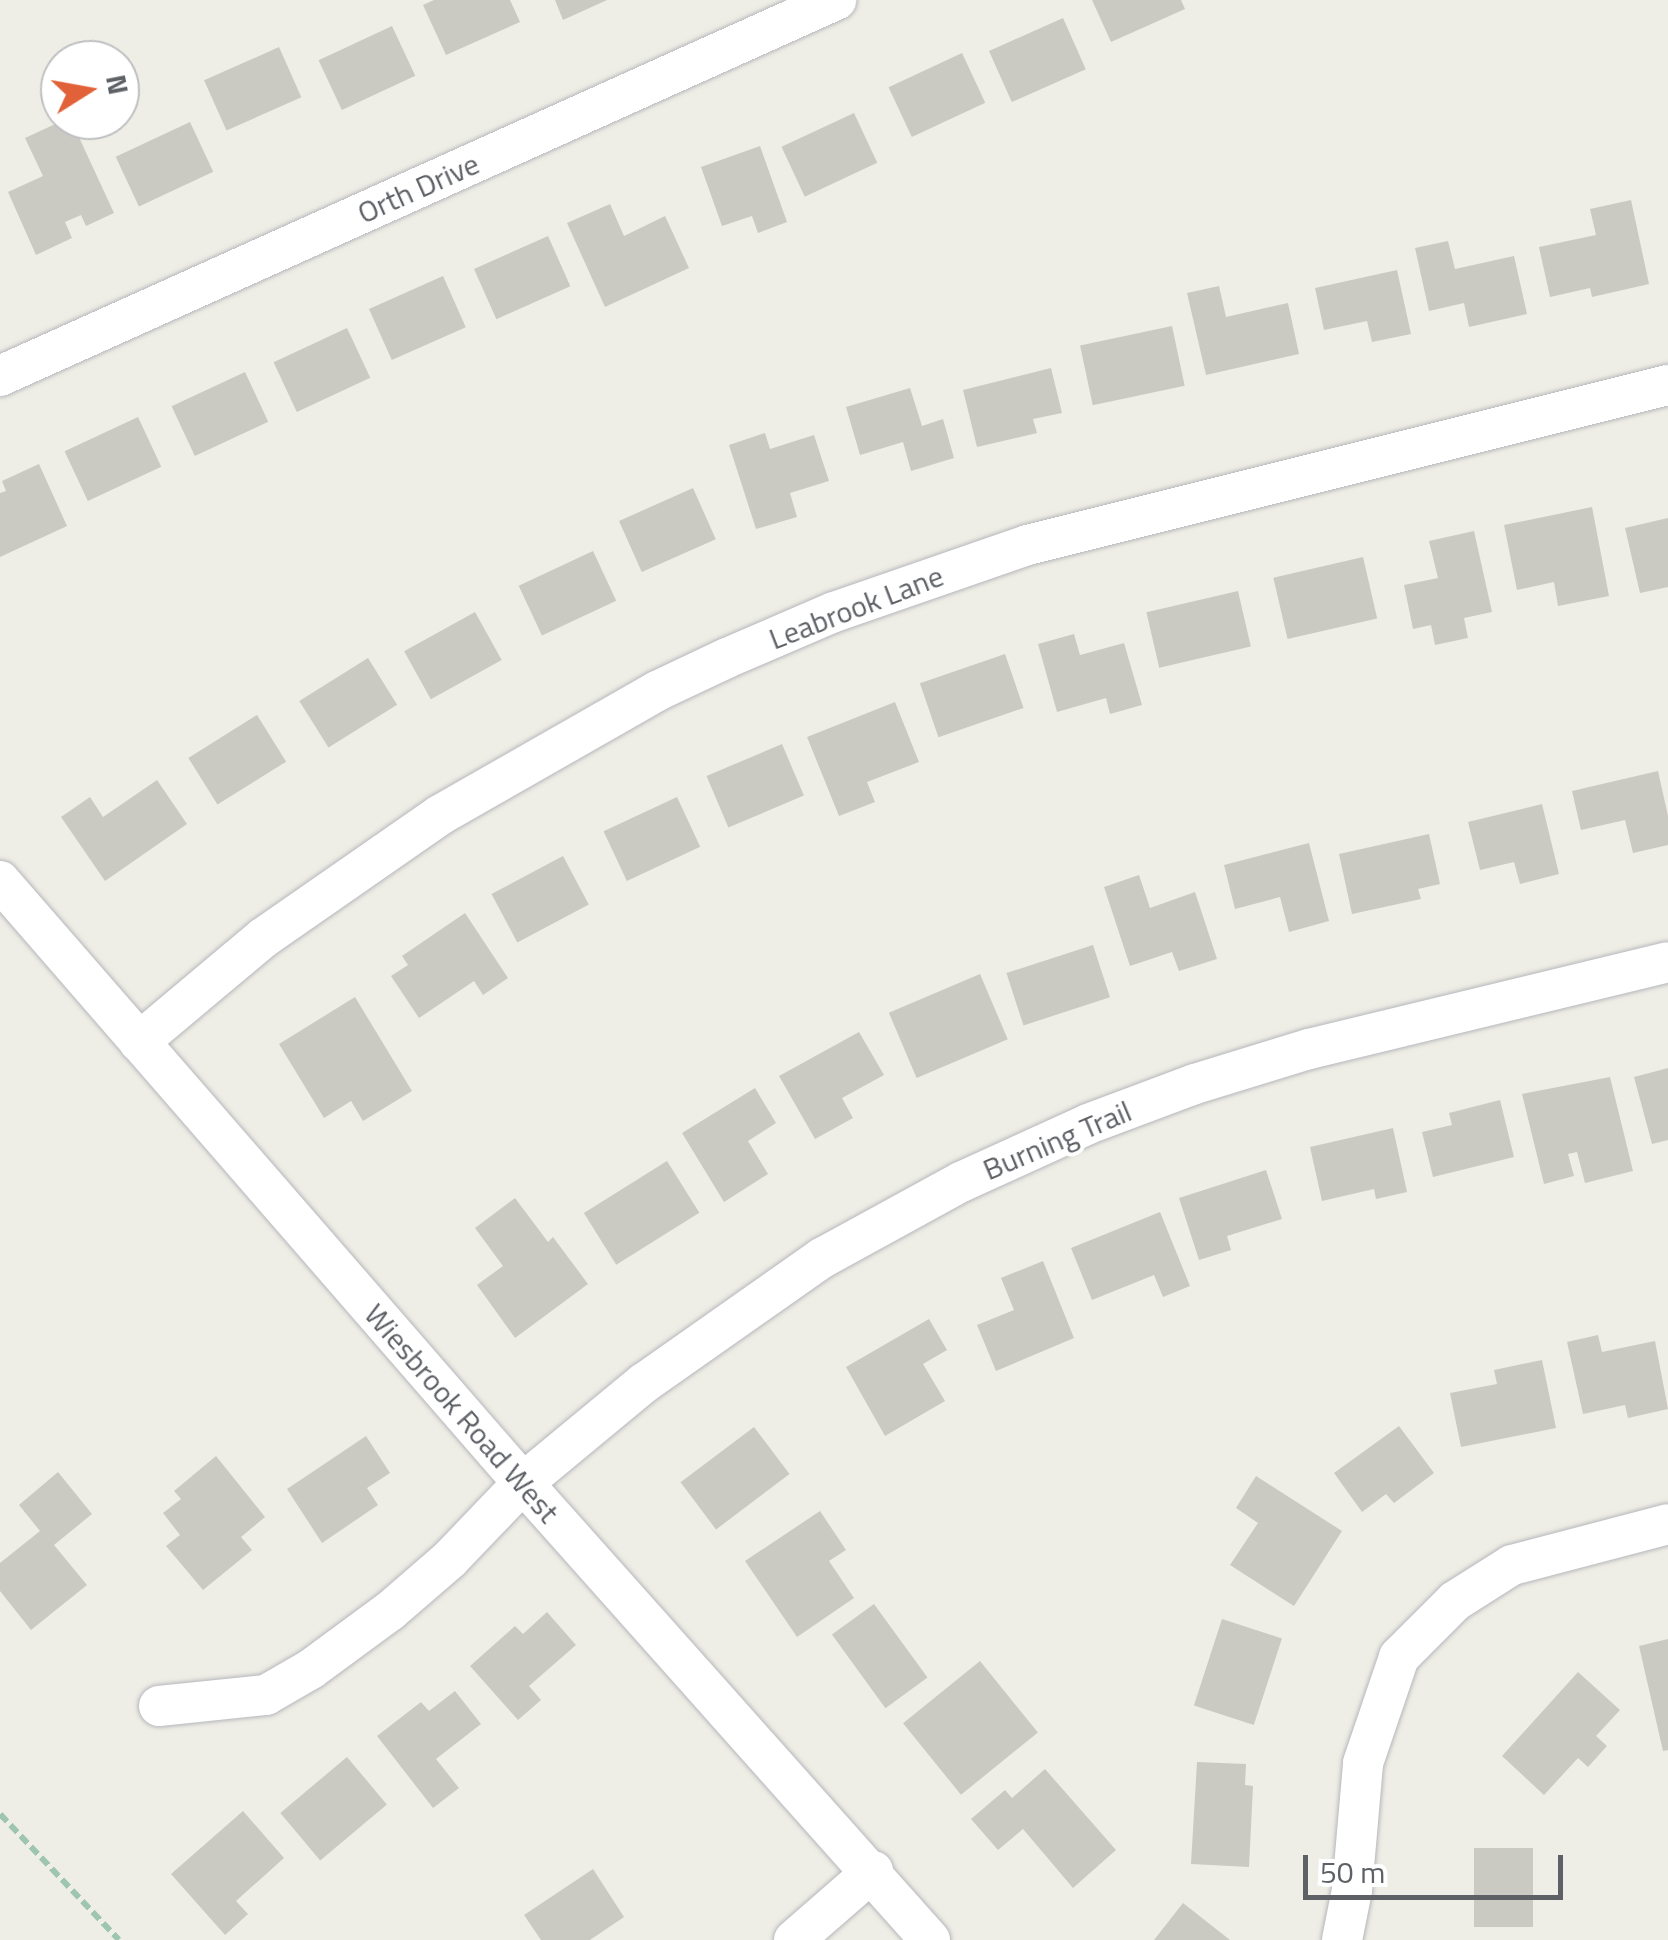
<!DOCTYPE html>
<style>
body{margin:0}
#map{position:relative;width:1668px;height:1940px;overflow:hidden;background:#efeee6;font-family:"Titillium Web",sans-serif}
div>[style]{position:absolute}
.building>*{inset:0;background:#cac9c2;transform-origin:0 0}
.path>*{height:6px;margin-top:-3px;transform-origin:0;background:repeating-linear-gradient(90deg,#9dc5af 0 10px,transparent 0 15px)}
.roads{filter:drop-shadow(0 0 2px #b6b7bc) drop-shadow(0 0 2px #b6b7bc)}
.minor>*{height:40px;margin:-20px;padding:0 20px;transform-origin:20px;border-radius:20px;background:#fff}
span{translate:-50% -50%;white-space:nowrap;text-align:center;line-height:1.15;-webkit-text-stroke:8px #fff;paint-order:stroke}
.street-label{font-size:30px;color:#5d6065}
.north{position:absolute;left:40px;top:40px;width:100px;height:100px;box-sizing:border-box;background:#fff;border:2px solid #bebfc1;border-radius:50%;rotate:79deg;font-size:28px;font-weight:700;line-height:40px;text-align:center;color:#5d6065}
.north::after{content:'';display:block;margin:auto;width:35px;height:45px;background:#e16239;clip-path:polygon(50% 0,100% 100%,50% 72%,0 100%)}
.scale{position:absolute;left:1303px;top:1855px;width:260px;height:45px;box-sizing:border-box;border:5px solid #5d6065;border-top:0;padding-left:12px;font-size:30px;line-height:35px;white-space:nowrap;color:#5d6065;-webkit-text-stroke:8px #fff;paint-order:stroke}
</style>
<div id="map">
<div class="building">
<i style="clip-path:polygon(434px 0,510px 0,520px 22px,446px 55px,423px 5px)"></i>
<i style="clip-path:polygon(555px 0,607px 0,563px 20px)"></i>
<i style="clip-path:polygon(1092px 0,1181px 0,1185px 9px,1111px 42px)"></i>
<i style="left:1063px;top:18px;width:56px;height:81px;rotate:66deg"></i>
<i style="left:392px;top:26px;width:55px;height:81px;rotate:65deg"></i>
<i style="left:279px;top:47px;width:55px;height:82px;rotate:66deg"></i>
<i style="left:962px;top:53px;width:55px;height:81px;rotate:65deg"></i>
<i style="left:854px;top:113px;width:55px;height:80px;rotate:65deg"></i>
<i style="clip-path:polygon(64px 120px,71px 120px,114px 213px,86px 226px,81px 215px,65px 222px,72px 238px,36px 255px,8px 192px,43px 176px,25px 138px)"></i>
<i style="left:190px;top:122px;width:55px;height:82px;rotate:65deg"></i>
<i style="clip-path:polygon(760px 146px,787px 222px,758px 233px,752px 216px,722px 226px,701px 167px)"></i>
<i style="clip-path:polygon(1631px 200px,1649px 284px,1592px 297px,1590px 288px,1550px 297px,1539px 247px,1596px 235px,1590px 209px)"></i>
<i style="clip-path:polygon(610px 204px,624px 236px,665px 216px,689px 268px,605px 307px,567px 223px)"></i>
<i style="left:548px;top:236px;width:55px;height:81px;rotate:66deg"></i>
<i style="clip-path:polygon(1448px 241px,1455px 269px,1514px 256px,1527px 314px,1469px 327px,1464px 303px,1429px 311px,1415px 248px)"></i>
<i style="clip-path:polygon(1397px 270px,1411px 334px,1372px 342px,1367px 321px,1324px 330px,1315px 288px)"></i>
<i style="left:443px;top:276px;width:56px;height:81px;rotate:66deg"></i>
<i style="clip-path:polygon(1219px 286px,1226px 317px,1288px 303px,1299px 354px,1206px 375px,1187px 293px)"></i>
<i style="left:1172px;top:326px;width:61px;height:94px;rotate:78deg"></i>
<i style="left:347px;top:328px;width:55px;height:81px;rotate:65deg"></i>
<i style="clip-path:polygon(1051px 368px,1062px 413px,1033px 419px,1037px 433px,977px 447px,963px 390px)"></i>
<i style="left:245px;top:372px;width:55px;height:81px;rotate:65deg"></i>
<i style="clip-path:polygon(910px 388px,922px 426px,943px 419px,954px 458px,911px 471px,903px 442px,860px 455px,846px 407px)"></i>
<i style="left:138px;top:417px;width:55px;height:81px;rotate:65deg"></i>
<i style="clip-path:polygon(765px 433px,770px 449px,814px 435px,829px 481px,790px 493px,797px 517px,756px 529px,729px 445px)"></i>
<i style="clip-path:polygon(39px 464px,67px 526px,0 557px,0 493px,6px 491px,2px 481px)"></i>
<i style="left:693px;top:488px;width:56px;height:81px;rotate:66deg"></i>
<i style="clip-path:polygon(1592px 507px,1609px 596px,1558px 606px,1554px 582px,1517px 590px,1504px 525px)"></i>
<i style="clip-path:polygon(1668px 518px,1668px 587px,1640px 593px,1625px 528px)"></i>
<i style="clip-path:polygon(1474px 531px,1492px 612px,1464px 618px,1468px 638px,1435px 645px,1431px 625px,1413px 629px,1404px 585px,1438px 578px,1429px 541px)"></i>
<i style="left:593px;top:551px;width:55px;height:82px;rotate:65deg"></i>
<i style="left:1363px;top:557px;width:63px;height:92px;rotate:77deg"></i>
<i style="left:1238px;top:591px;width:57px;height:94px;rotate:77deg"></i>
<i style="left:475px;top:612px;width:55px;height:81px;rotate:61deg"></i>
<i style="clip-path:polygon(1074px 634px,1080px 655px,1124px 643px,1142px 705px,1110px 714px,1106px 698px,1057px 712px,1038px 644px)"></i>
<i style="left:1005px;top:654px;width:57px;height:90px;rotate:71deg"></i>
<i style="left:368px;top:658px;width:55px;height:81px;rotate:58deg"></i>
<i style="clip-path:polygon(895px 702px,919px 762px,867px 782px,875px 802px,839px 816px,807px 737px)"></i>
<i style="left:257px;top:715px;width:55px;height:81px;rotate:58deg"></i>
<i style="left:782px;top:744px;width:56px;height:82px;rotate:67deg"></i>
<i style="clip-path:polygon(1658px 771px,1668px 816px,1668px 845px,1633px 853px,1625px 820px,1581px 830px,1572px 791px)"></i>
<i style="clip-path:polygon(157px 780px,187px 824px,105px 881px,61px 817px,90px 797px,103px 817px)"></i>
<i style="left:677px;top:797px;width:55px;height:81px;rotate:65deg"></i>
<i style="clip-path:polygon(1542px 804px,1559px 874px,1520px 884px,1514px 862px,1480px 870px,1468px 822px)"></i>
<i style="clip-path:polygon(1429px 834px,1440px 884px,1418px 889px,1421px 899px,1352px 914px,1339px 854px)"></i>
<i style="clip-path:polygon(1309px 843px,1329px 921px,1289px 932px,1280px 897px,1235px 909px,1224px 865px)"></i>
<i style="left:563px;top:856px;width:55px;height:81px;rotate:62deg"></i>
<i style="clip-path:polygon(1139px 875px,1150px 908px,1195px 892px,1217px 959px,1179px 971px,1172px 952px,1130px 966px,1104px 887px)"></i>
<i style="clip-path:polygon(465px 913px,508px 978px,483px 995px,474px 981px,419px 1018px,391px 976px,408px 965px,402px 956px)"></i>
<i style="left:1093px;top:945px;width:55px;height:91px;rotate:72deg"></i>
<i style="left:980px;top:974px;width:71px;height:99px;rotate:67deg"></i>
<i style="clip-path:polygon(355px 997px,412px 1091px,363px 1121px,351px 1101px,324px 1118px,279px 1044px)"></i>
<i style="clip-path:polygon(859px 1032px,884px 1075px,842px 1098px,853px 1118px,815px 1139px,779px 1076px)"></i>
<i style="clip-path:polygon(1668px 1068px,1668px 1140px,1652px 1144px,1634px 1077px)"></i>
<i style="clip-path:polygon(1610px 1077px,1633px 1171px,1585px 1183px,1577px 1152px,1568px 1154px,1574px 1176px,1544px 1184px,1522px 1094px)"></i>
<i style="clip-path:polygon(755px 1088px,776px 1123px,748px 1141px,768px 1174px,724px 1202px,682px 1133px)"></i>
<i style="clip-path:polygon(1500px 1100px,1514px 1157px,1433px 1177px,1422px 1132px,1452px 1125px,1449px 1113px)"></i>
<i style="clip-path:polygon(1393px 1128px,1407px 1192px,1376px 1199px,1374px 1189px,1322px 1201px,1310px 1147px)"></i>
<i style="left:667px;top:1161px;width:61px;height:98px;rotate:58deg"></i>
<i style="clip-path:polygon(1266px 1170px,1282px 1219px,1227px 1236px,1231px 1250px,1199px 1260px,1179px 1198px)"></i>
<i style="clip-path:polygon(515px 1198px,548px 1242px,553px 1237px,588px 1284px,515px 1338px,477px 1285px,503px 1266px,475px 1228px)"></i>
<i style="clip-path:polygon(1160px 1212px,1190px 1286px,1163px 1297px,1154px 1275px,1092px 1300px,1071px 1248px)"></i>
<i style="clip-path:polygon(1043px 1261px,1074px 1338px,996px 1371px,977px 1325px,1014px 1310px,1001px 1278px)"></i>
<i style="clip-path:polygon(929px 1319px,947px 1350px,923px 1364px,945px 1401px,885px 1436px,846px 1367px)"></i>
<i style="clip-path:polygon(1598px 1335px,1602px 1352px,1655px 1341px,1668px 1409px,1628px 1418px,1625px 1405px,1583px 1414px,1567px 1342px)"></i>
<i style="clip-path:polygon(1542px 1360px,1556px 1428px,1461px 1447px,1450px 1393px,1497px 1384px,1494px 1370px)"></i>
<i style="clip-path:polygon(1399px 1426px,1434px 1473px,1394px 1503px,1386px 1494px,1362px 1512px,1334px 1473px)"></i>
<i style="left:754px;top:1427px;width:59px;height:92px;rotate:53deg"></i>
<i style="clip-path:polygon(366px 1436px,390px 1473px,367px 1488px,378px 1505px,322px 1543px,287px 1489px)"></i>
<i style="clip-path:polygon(216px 1456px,265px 1517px,241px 1537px,252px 1550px,203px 1590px,166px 1546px,180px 1535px,163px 1513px,181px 1499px,174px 1491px)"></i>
<i style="clip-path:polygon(58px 1472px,92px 1514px,54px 1545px,87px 1585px,31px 1630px,0 1591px,0 1563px,40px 1531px,19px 1505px)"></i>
<i style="clip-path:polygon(1256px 1476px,1342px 1531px,1294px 1606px,1230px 1565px,1258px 1523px,1236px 1508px)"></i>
<i style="clip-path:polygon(820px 1511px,846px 1550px,829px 1561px,854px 1598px,797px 1637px,745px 1561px)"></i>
<i style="left:874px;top:1604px;width:91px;height:52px;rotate:54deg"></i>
<i style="clip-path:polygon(547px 1612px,576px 1645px,529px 1686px,541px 1700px,518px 1720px,470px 1666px,515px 1626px,523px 1634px)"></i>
<i style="left:1222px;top:1619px;width:63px;height:91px;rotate:18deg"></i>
<i style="clip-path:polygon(1668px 1639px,1668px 1750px,1663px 1751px,1639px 1646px)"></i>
<i style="left:980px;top:1661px;width:92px;height:99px;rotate:51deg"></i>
<i style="clip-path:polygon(1578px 1672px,1620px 1710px,1596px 1736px,1607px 1746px,1588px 1767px,1578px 1758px,1544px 1795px,1502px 1756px)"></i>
<i style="clip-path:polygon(455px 1691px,481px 1724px,436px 1759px,459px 1788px,433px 1808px,377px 1736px,421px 1702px,429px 1711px)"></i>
<i style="left:347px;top:1757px;width:62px;height:87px;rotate:50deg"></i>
<i style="clip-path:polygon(1197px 1762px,1246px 1764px,1245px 1785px,1253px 1786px,1249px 1867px,1191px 1864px)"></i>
<i style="clip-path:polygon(1045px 1769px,1116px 1850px,1073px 1888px,1023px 1829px,998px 1850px,971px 1819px,1005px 1790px,1012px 1798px)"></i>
<i style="clip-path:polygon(243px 1811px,284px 1858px,236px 1901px,248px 1914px,225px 1935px,171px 1874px)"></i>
<i style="left:1474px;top:1848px;width:59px;height:79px"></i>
<i style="clip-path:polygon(593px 1869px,624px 1917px,590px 1940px,541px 1940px,524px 1915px)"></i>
<i style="clip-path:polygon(1183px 1903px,1230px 1940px,1154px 1940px)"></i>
</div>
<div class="path">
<i style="left:0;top:1814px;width:173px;rotate:46.6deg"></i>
</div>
<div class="roads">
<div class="minor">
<i style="left:0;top:376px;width:917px;rotate:-24.22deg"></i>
<i style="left:0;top:881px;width:797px;rotate:49.02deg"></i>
<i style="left:523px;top:1483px;width:612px;rotate:48.31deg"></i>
<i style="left:139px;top:1042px;width:162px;rotate:-40deg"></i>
<i style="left:263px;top:938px;width:216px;rotate:-34.8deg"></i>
<i style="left:440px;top:815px;width:250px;rotate:-29.7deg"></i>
<i style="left:657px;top:691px;width:77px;rotate:-25.2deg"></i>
<i style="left:727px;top:658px;width:116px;rotate:-23.3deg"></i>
<i style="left:834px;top:612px;width:205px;rotate:-19.1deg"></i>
<i style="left:1028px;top:545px;width:660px;rotate:-14.04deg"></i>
<i style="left:159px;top:1706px;width:108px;rotate:-5.9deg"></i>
<i style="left:266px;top:1695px;width:52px;rotate:-30deg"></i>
<i style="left:311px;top:1669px;width:98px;rotate:-36.3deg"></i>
<i style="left:390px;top:1611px;width:79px;rotate:-40.9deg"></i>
<i style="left:450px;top:1559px;width:105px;rotate:-46.2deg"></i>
<i style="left:523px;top:1483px;width:157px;rotate:-39.6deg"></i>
<i style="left:644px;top:1383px;width:218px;rotate:-35.1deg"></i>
<i style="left:822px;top:1258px;width:158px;rotate:-28.7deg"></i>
<i style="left:961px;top:1182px;width:140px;rotate:-24.5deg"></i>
<i style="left:1088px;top:1124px;width:114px;rotate:-20.5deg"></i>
<i style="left:1195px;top:1084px;width:119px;rotate:-17.1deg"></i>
<i style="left:1309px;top:1049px;width:369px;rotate:-13.6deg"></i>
<i style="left:794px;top:1940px;width:105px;rotate:-41.1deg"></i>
<i style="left:1342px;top:1940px;width:51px;rotate:-78.7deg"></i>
<i style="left:1352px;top:1890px;width:127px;rotate:-85deg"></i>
<i style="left:1363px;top:1763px;width:112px;rotate:-71.2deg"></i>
<i style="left:1399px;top:1657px;width:79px;rotate:-45deg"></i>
<i style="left:1455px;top:1601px;width:67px;rotate:-32.3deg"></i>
<i style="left:1512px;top:1565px;width:161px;rotate:-14.7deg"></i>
</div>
</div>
<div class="street-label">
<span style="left:418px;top:188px;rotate:-24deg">Orth Drive</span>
<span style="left:856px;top:607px;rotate:-21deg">Leabrook Lane</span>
<span style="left:1057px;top:1140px;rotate:-23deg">Burning Trail</span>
<span style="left:462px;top:1413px;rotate:49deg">Wiesbrook Road West</span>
</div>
<div class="north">N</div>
<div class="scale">50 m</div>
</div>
